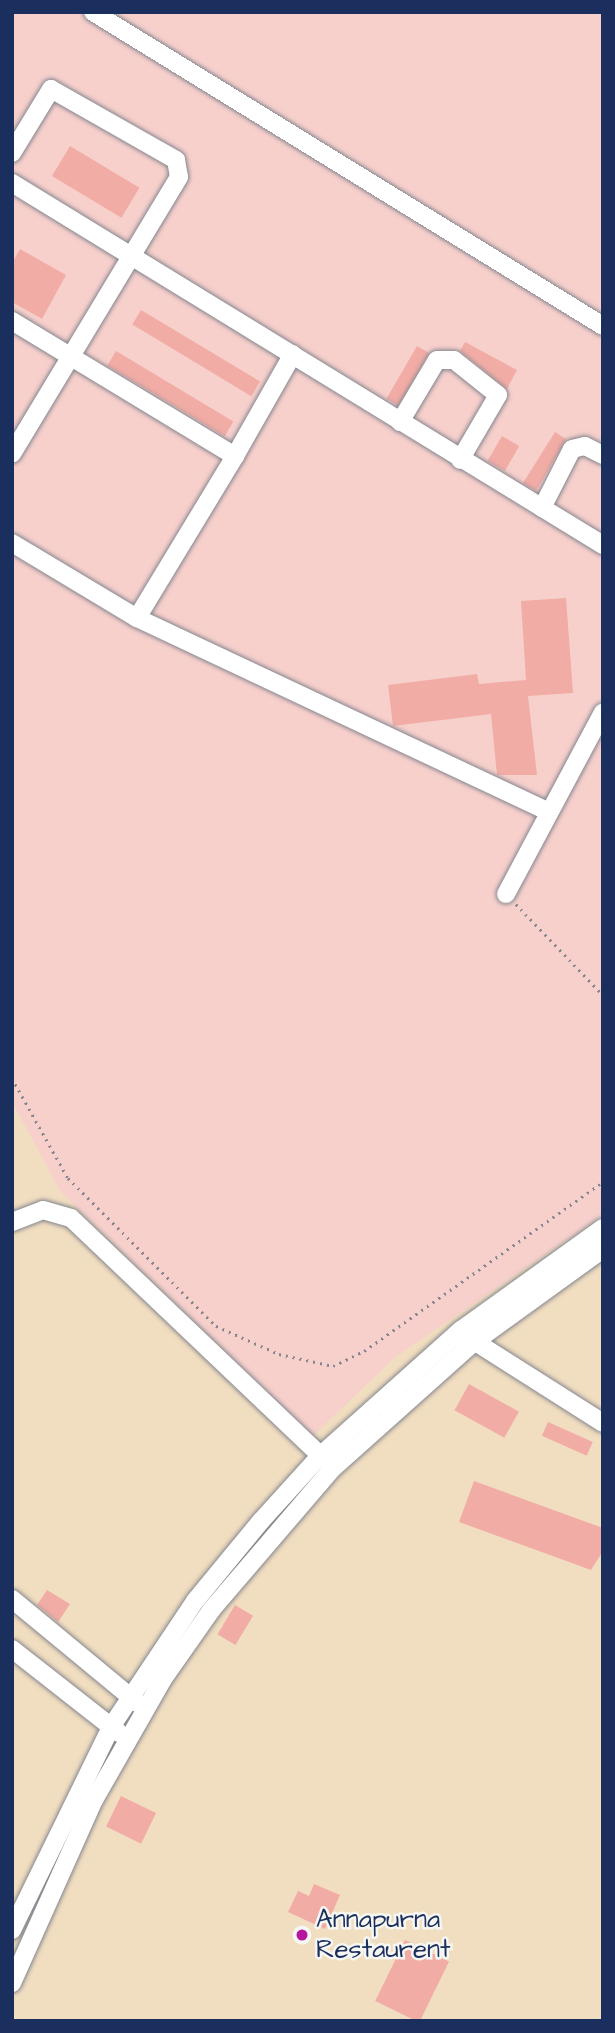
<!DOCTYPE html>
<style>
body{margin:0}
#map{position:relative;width:615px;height:2033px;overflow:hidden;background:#f1dec0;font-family:"Architects Daughter",sans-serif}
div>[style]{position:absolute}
.built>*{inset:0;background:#f7d0cc}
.building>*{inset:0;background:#f2aca6;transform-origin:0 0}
.path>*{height:2.5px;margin-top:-1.25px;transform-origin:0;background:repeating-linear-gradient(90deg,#86868f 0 2px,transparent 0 7px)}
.roads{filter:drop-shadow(0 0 2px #86868f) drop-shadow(0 0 2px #86868f)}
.minor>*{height:18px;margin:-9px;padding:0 9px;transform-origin:9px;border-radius:9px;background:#fff}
.dots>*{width:19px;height:19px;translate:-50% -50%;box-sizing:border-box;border:4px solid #f6f6f2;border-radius:50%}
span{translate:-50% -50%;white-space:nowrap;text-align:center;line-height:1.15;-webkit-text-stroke:5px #f6f6f2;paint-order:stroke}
.poi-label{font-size:26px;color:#1b2f5e}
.left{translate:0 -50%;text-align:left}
.frame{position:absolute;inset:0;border:14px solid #1b2f5e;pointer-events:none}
</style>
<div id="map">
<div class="built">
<i style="clip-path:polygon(12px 12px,603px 12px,603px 1215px,394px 1358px,313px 1436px,61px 1192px,12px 1102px)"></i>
</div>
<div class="building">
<i style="left:70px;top:146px;width:81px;height:35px;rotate:31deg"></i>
<i style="clip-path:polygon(20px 249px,66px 275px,42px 319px,12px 302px,12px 263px)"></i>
<i style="left:141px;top:310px;width:139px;height:17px;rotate:31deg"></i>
<i style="clip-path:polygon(465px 342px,517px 370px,507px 389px,460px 351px)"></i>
<i style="left:417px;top:346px;width:14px;height:61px;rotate:30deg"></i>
<i style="left:116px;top:351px;width:137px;height:17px;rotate:31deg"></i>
<i style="clip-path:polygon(555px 432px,566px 439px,536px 491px,523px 483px)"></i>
<i style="left:502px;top:436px;width:20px;height:29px;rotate:30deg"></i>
<i style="clip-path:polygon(566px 598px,573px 693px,528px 696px,537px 775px,497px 775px,491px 714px,393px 726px,388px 685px,477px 674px,479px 684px,526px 680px,521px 601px)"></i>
<i style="left:469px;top:1384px;width:57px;height:30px;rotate:29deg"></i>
<i style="left:548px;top:1422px;width:49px;height:15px;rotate:24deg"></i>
<i style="clip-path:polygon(474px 1481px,603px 1528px,603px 1551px,591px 1570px,459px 1522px)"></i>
<i style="clip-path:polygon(47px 1590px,70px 1604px,58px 1622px,37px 1605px)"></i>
<i style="left:235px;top:1605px;width:21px;height:34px;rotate:31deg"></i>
<i style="left:121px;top:1796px;width:39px;height:34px;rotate:26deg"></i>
<i style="clip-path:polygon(314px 1884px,340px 1895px,325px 1929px,288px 1912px,298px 1891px,309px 1896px)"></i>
<i style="left:405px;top:1940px;width:49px;height:68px;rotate:26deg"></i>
</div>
<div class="path">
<i style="left:516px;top:904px;width:126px;rotate:46.3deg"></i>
<i style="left:12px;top:1078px;width:115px;rotate:60.8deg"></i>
<i style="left:68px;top:1178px;width:209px;rotate:45deg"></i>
<i style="left:216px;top:1326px;width:69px;rotate:24deg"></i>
<i style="left:279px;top:1354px;width:55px;rotate:12.5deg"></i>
<i style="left:333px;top:1366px;width:34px;rotate:-26deg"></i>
<i style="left:364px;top:1351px;width:293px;rotate:-35.3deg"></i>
</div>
<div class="roads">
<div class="minor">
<i style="left:93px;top:12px;width:599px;rotate:31.62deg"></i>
<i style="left:12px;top:153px;width:75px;rotate:-58.6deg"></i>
<i style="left:51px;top:89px;width:144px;rotate:29.6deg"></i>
<i style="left:176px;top:160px;width:17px;rotate:80deg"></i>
<i style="left:179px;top:177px;width:323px;rotate:121.1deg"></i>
<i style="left:12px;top:183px;width:693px;rotate:31.49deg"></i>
<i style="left:12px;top:321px;width:261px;rotate:31.2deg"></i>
<i style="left:235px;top:456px;width:117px;rotate:-60.4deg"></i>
<i style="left:400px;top:422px;width:72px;rotate:-59.2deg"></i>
<i style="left:437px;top:360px;width:17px"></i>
<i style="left:454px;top:360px;width:56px;rotate:38.5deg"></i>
<i style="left:498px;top:395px;width:75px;rotate:120.3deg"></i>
<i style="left:542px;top:508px;width:66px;rotate:-63deg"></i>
<i style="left:572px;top:449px;width:13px;rotate:-13deg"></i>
<i style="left:585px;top:446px;width:20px;rotate:27deg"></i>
<i style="left:12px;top:543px;width:146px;rotate:31deg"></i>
<i style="left:137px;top:618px;width:454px;rotate:25.2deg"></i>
<i style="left:137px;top:618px;width:189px;rotate:-58.8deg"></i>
<i style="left:506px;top:894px;width:206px;rotate:-61.9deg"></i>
<i style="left:12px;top:1222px;width:33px;rotate:-21deg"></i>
<i style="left:43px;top:1210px;width:29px;rotate:16deg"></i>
<i style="left:71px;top:1218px;width:355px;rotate:43.6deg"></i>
<i style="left:466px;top:1336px;width:162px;rotate:32.4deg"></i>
<i style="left:12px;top:1599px;width:165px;rotate:39.6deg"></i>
<i style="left:12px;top:1649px;width:136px;rotate:38.1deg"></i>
<i style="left:12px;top:1930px;width:226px;rotate:-64deg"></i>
<i style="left:111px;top:1727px;width:151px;rotate:-56.3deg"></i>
<i style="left:195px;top:1601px;width:104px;rotate:-50.5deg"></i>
<i style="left:261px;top:1521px;width:88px;rotate:-47.8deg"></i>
<i style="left:320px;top:1456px;width:189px;rotate:-41.8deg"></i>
<i style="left:461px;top:1330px;width:175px;rotate:-35.7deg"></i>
<i style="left:12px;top:1983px;width:201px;rotate:-65.9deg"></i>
<i style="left:94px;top:1800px;width:139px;rotate:-60.3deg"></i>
<i style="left:163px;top:1679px;width:85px;rotate:-55deg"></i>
<i style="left:212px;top:1609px;width:186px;rotate:-49.4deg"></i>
<i style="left:333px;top:1468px;width:188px;rotate:-41.8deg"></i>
<i style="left:473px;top:1343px;width:160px;rotate:-35.9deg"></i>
</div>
</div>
<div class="dots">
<i style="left:302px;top:1935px;background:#b5179e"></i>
</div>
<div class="poi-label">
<span class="left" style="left:316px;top:1935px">Annapurna<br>Restaurent</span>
</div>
<div class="frame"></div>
</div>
